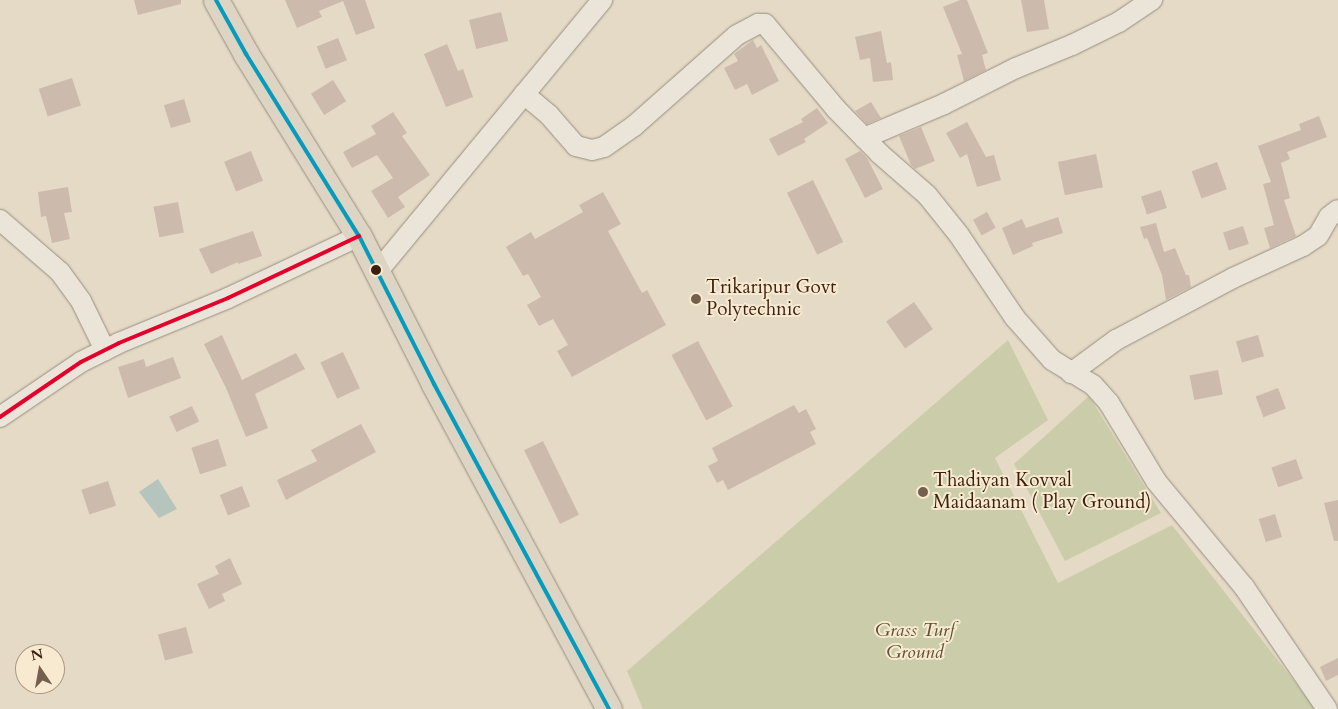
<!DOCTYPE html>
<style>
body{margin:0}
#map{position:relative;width:1338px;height:709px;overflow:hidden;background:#e5dac5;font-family:Cardo,serif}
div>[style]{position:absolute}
.green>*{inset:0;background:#cbcdaa}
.water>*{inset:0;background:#b5c4bd}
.building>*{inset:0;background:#ccbbad;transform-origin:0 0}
.roads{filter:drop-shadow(0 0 1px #988e80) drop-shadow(0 0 1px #988e80)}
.minor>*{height:20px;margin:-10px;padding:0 10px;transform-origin:10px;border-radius:10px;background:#eae4d9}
.major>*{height:25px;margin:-12.5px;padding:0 12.5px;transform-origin:12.5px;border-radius:12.5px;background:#ddd4c4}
.bus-1>*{height:4px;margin:-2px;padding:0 2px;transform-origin:2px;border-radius:2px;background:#069bbb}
.bus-2>*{height:4px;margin:-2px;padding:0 2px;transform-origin:2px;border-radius:2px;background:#e4002b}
.dots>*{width:14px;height:14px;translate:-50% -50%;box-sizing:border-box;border:2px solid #f7ead1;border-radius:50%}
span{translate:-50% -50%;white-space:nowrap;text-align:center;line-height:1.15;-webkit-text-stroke:4px #f7ead1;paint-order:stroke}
.poi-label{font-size:19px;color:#3b1e0d}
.left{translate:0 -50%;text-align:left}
.park-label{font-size:19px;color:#605035;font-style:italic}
.north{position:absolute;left:15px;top:644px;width:50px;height:50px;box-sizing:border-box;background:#f7ead1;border:1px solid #ac9883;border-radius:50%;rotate:348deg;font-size:14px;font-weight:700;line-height:20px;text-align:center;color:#3b1e0d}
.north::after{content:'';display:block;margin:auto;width:18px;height:22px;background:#76604d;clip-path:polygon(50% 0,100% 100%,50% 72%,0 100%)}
</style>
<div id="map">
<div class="green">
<i style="clip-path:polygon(1008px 340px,1048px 420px,995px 458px,1058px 583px,1172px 525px,1316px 709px,643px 709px,627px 671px)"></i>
<i style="clip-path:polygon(1089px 396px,1161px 513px,1065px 561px,1014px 464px)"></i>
</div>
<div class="water">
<i style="clip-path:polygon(158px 479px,177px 509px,159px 518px,139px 492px)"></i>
</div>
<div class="building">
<i style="clip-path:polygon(134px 0,181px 0,181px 4px,138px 15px)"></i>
<i style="clip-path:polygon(285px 0,365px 0,375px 28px,356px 35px,343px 1px,319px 11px,322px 17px,297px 28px)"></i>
<i style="clip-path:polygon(960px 0,967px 0,988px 53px,982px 55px,986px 70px,964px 81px,957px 55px,962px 54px,943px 7px)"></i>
<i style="clip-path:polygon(1021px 0,1044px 0,1049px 29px,1027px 32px)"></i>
<i style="left:501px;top:12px;width:30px;height:33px;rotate:76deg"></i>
<i style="clip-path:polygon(881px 31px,887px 63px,891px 62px,893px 80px,873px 82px,870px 58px,860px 60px,855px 37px)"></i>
<i style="left:338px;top:38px;width:24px;height:23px;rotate:68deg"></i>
<i style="clip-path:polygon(753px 40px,757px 48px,761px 45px,779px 81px,752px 95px,747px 84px,735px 90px,724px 68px,738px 61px,734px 54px)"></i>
<i style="clip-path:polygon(447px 44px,458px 71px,463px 69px,473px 97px,446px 107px,424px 54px)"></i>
<i style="left:72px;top:78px;width:29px;height:35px;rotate:72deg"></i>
<i style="left:333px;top:80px;width:25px;height:26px;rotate:58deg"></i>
<i style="left:184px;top:99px;width:24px;height:21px;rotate:73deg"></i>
<i style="clip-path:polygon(871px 102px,881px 118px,867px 124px,855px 111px)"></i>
<i style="clip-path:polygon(817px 108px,828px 123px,804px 139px,806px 142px,778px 156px,769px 139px,803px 122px,801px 119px)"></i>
<i style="clip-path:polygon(393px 112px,407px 133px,402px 136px,430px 175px,398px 197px,405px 207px,388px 218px,371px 191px,393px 178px,377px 155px,352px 168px,343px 152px,376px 134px,371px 126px)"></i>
<i style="clip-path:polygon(1319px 116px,1327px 137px,1287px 152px,1290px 159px,1281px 163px,1290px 198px,1284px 200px,1296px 236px,1270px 248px,1264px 228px,1274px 225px,1263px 184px,1271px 182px,1258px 146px,1301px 130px,1299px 124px)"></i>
<i style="clip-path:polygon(967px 122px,986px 157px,994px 155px,1001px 180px,977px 187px,967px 154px,960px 158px,946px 133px)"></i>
<i style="clip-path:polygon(921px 127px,935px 161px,915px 169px,911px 165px,899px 136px)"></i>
<i style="left:251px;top:151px;width:32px;height:29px;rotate:68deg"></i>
<i style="clip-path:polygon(860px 151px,867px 158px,883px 189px,865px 198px,845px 159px)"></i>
<i style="left:1096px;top:154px;width:34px;height:39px;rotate:78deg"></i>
<i style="left:1217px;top:162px;width:29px;height:27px;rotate:70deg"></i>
<i style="left:813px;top:180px;width:69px;height:29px;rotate:64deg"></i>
<i style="clip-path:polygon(68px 187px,72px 212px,64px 213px,70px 239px,52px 243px,46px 216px,41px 217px,38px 192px)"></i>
<i style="left:1161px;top:190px;width:19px;height:21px;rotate:72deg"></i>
<i style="clip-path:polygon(603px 192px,621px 224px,608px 231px,642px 293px,647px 290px,666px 325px,572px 377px,557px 351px,568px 345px,553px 319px,539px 326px,527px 305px,541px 297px,528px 274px,523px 276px,506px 247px,531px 232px,535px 239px,583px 212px,579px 205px)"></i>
<i style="left:178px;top:202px;width:31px;height:25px;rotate:79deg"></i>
<i style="left:987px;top:212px;width:18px;height:16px;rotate:61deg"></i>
<i style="clip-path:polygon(1058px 217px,1063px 233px,1032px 243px,1033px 246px,1013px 255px,1002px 228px,1022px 219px,1026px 228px)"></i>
<i style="clip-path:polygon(1156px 223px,1164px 252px,1175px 248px,1186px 275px,1189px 275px,1191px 287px,1166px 300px,1162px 275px,1147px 238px,1144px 239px,1140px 227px)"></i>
<i style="left:1243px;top:226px;width:19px;height:21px;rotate:72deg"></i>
<i style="clip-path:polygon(253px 231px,262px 256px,238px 264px,238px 262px,211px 274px,199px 249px)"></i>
<i style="left:914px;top:302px;width:33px;height:34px;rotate:55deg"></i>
<i style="clip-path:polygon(222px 335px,242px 380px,296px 353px,305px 369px,255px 394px,268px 428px,246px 437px,226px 388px,204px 344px)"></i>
<i style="left:1258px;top:335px;width:22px;height:23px;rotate:74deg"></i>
<i style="left:698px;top:341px;width:74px;height:30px;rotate:62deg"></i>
<i style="left:343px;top:352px;width:40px;height:25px;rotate:65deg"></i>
<i style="clip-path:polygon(173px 357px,181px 378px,128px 398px,118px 367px,144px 359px,146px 367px)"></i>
<i style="left:1218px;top:370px;width:25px;height:29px;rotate:79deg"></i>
<i style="left:1278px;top:388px;width:22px;height:24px;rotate:69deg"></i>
<i style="clip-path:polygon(794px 405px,799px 413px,806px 409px,816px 429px,810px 432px,816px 444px,728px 490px,723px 480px,717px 483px,708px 466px,718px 461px,712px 448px)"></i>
<i style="left:192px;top:406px;width:17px;height:25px;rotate:65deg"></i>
<i style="clip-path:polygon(361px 424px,376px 452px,286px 500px,277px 480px,317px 461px,311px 450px)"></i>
<i style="left:218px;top:439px;width:28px;height:28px;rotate:72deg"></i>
<i style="left:543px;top:441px;width:82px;height:21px;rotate:64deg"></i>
<i style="left:1296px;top:459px;width:21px;height:26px;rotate:71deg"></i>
<i style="left:108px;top:481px;width:26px;height:28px;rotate:72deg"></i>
<i style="left:242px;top:486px;width:22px;height:24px;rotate:68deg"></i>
<i style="clip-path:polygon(1338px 500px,1338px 541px,1334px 541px,1324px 503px)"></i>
<i style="left:1275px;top:514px;width:24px;height:17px;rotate:73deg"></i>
<i style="clip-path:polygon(230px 558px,242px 584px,222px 594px,225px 601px,209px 609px,197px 584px,219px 574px,215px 566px)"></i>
<i style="left:186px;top:627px;width:27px;height:29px;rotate:75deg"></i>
<i style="clip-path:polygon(1338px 658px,1338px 675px,1326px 681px,1320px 667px)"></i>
</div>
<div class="roads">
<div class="minor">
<i style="left:524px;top:94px;width:33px;rotate:40deg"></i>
<i style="left:549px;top:115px;width:41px;rotate:48.9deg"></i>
<i style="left:576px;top:146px;width:16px;rotate:14deg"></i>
<i style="left:592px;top:150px;width:12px;rotate:-14deg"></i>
<i style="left:604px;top:147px;width:37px;rotate:-35deg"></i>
<i style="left:634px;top:126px;width:137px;rotate:-41.5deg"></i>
<i style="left:737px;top:35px;width:24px;rotate:-28deg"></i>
<i style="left:758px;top:24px;width:7px"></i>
<i style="left:765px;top:24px;width:111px;rotate:50.1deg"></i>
<i style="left:836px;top:109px;width:63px;rotate:45.6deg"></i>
<i style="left:880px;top:154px;width:62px;rotate:41.1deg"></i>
<i style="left:927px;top:195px;width:51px;rotate:51.3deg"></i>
<i style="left:959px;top:235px;width:100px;rotate:56deg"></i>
<i style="left:1015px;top:318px;width:56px;rotate:48.6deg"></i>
<i style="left:1052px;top:360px;width:48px;rotate:31.4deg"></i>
<i style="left:1093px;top:385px;width:24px;rotate:48deg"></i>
<i style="left:1109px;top:403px;width:91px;rotate:58.9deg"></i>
<i style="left:1156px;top:481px;width:138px;rotate:50.3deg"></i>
<i style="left:1244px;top:587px;width:148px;rotate:55.8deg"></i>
<i style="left:864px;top:138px;width:87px;rotate:-23deg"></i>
<i style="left:944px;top:104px;width:80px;rotate:-26.6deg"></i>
<i style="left:1016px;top:68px;width:61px;rotate:-22.3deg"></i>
<i style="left:1072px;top:45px;width:52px;rotate:-26.1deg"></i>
<i style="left:1119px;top:22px;width:40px;rotate:-34deg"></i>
<i style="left:0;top:220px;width:79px;rotate:40.9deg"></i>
<i style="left:60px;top:272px;width:36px;rotate:54deg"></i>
<i style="left:81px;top:301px;width:55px;rotate:63.9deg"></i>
<i style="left:378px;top:271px;width:352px;rotate:-50.4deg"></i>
<i style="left:1071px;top:373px;width:56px;rotate:-36.3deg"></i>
<i style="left:1116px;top:340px;width:132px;rotate:-27.9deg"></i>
<i style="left:1233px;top:278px;width:77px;rotate:-24.6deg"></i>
<i style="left:1303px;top:246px;width:18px;rotate:-34deg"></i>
<i style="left:1318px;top:236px;width:22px;rotate:-60deg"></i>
<i style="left:1329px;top:217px;width:11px;rotate:-38deg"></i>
<i style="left:0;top:417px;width:98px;rotate:-34.2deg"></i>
<i style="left:81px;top:362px;width:42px;rotate:-26.6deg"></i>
<i style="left:119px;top:343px;width:118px;rotate:-22.4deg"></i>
<i style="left:228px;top:298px;width:145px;rotate:-25.3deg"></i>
</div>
<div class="major">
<i style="left:216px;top:0;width:62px;rotate:60.9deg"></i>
<i style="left:246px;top:54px;width:214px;rotate:58.2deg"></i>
<i style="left:359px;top:236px;width:166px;rotate:63.1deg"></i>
<i style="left:434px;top:384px;width:369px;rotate:61.7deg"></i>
</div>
</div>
<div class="bus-1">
<i style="left:216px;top:0;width:62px;rotate:60.9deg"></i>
<i style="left:246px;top:54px;width:214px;rotate:58.2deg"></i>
<i style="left:359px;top:236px;width:166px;rotate:63.1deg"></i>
<i style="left:434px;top:384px;width:369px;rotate:61.7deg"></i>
</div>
<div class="bus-2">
<i style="left:0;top:417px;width:98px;rotate:-34.2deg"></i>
<i style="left:81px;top:362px;width:42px;rotate:-26.6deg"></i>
<i style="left:119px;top:343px;width:118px;rotate:-22.4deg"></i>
<i style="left:228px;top:298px;width:145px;rotate:-25.3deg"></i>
</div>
<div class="dots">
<i style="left:376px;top:270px;background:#3b1e0d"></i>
<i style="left:696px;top:299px;background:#76604d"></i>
<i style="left:923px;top:492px;background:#76604d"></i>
</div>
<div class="poi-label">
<span class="left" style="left:706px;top:299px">Trikaripur Govt<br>Polytechnic</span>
<span class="left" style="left:933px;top:492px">Thadiyan Kovval<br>Maidaanam ( Play Ground)</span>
</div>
<div class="park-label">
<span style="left:915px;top:642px">Grass Turf<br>Ground</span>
</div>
<div class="north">N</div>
</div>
